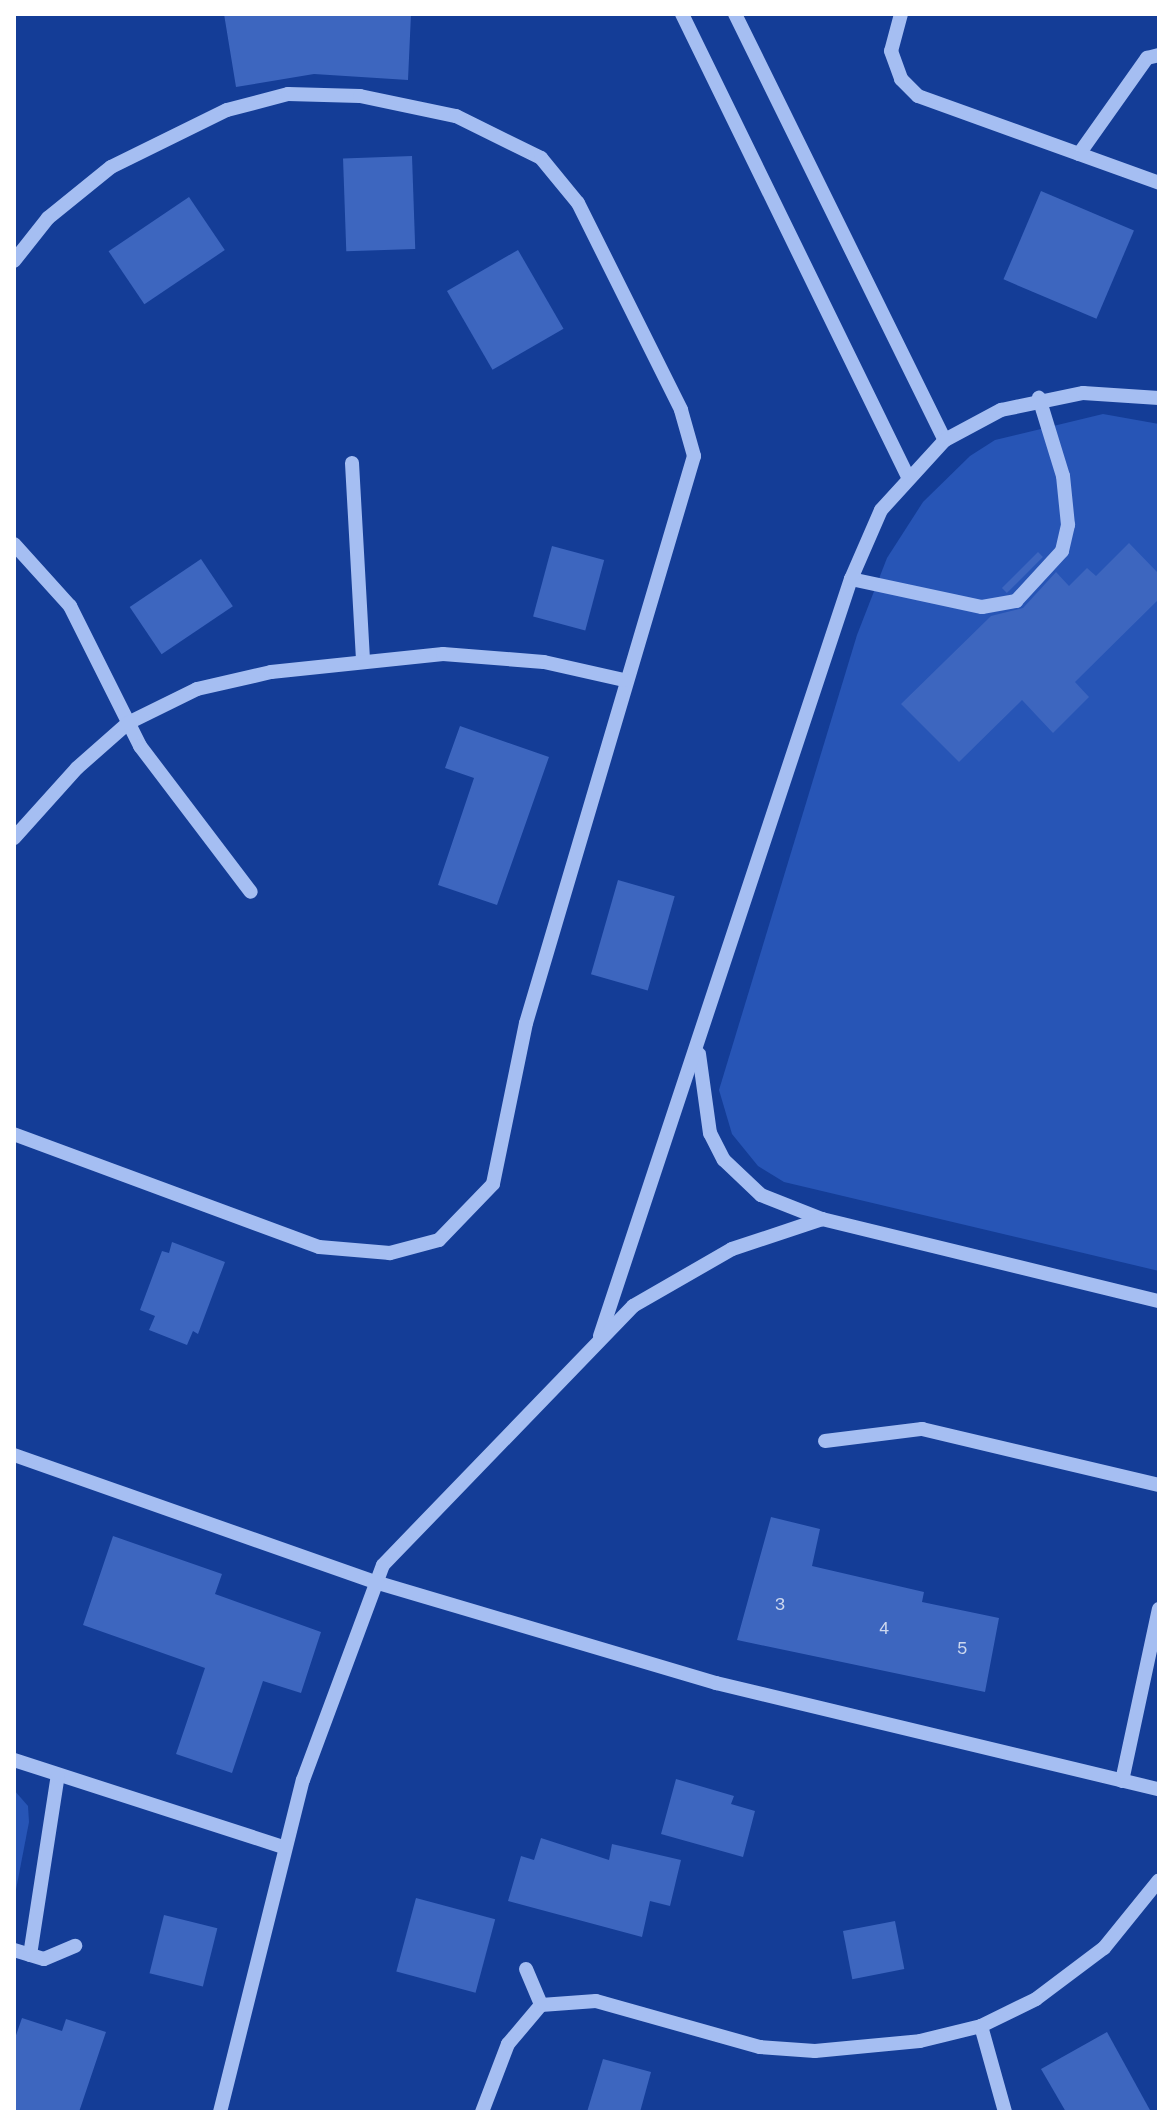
<!DOCTYPE html>
<style>
body{margin:0}
#map{position:relative;width:1173px;height:2126px;overflow:hidden;background:#143d97;font-family:"Public Sans",sans-serif}
div>[style]{position:absolute}
.green>*{inset:0;background:#2755b6}
.building>*{inset:0;background:#3d66bf;transform-origin:0 0}
.minor>*{height:14px;margin:-7px;padding:0 7px;transform-origin:7px;border-radius:7px;background:#a5bef2}
span{translate:-50% -50%;white-space:nowrap;text-align:center;line-height:1.15;-webkit-text-stroke:6px #143d97;paint-order:stroke}
.number-label{font-size:16px;color:#ced9ef}
.number-label span{-webkit-text-stroke-width:0}
.frame{position:absolute;inset:0;border:16px solid #fff;pointer-events:none}
</style>
<div id="map">
<div class="green">
<i style="clip-path:polygon(1103px 414px,1159px 424px,1159px 1271px,784px 1182px,758px 1166px,732px 1134px,719px 1090px,857px 635px,887px 558px,923px 502px,970px 456px,995px 440px)"></i>
<i style="clip-path:polygon(14px 1790px,28px 1806px,29px 1822px,14px 1900px)"></i>
</div>
<div class="building">
<i style="clip-path:polygon(224px 14px,411px 14px,408px 80px,314px 74px,236px 87px)"></i>
<i style="left:412px;top:156px;width:93px;height:69px;rotate:88deg"></i>
<i style="left:1041px;top:191px;width:101px;height:96px;rotate:23deg"></i>
<i style="left:189px;top:197px;width:64px;height:97px;rotate:56deg"></i>
<i style="left:518px;top:250px;width:91px;height:82px;rotate:60deg"></i>
<i style="clip-path:polygon(1129px 543px,1159px 574px,1159px 599px,1075px 682px,1089px 697px,1053px 733px,1022px 700px,959px 762px,901px 704px,991px 616px,1023px 608px,1056px 572px,1069px 586px,1087px 568px,1096px 576px)"></i>
<i style="left:552px;top:546px;width:54px;height:73px;rotate:15deg"></i>
<i style="left:1038px;top:552px;width:7px;height:51px;rotate:45deg"></i>
<i style="left:201px;top:559px;width:57px;height:86px;rotate:56deg"></i>
<i style="clip-path:polygon(460px 726px,549px 757px,497px 905px,438px 885px,474px 778px,445px 768px)"></i>
<i style="left:618px;top:880px;width:59px;height:98px;rotate:16deg"></i>
<i style="clip-path:polygon(172px 1242px,225px 1262px,198px 1334px,193px 1331px,187px 1345px,149px 1330px,155px 1316px,140px 1310px,162px 1251px,169px 1253px)"></i>
<i style="clip-path:polygon(771px 1517px,820px 1529px,812px 1566px,924px 1592px,922px 1602px,999px 1618px,985px 1692px,737px 1640px)"></i>
<i style="clip-path:polygon(113px 1536px,222px 1574px,215px 1594px,321px 1632px,301px 1693px,263px 1681px,232px 1773px,176px 1754px,205px 1668px,83px 1625px)"></i>
<i style="clip-path:polygon(676px 1779px,734px 1796px,731px 1804px,755px 1811px,743px 1857px,661px 1834px)"></i>
<i style="clip-path:polygon(541px 1838px,609px 1860px,612px 1844px,681px 1860px,670px 1906px,650px 1901px,642px 1937px,508px 1901px,521px 1856px,534px 1860px)"></i>
<i style="left:416px;top:1898px;width:82px;height:76px;rotate:15deg"></i>
<i style="left:164px;top:1915px;width:55px;height:60px;rotate:14deg"></i>
<i style="left:895px;top:1921px;width:49px;height:53px;rotate:79deg"></i>
<i style="clip-path:polygon(22px 2018px,62px 2031px,66px 2019px,106px 2032px,79px 2112px,14px 2112px,14px 2041px)"></i>
<i style="clip-path:polygon(1107px 2032px,1151px 2112px,1066px 2112px,1041px 2069px)"></i>
<i style="clip-path:polygon(603px 2059px,651px 2072px,640px 2112px,587px 2112px)"></i>
</div>
<div class="minor">
<i style="left:682px;top:14px;width:515px;rotate:63.98deg"></i>
<i style="left:735px;top:14px;width:475px;rotate:63.8deg"></i>
<i style="left:901px;top:14px;width:38px;rotate:105deg"></i>
<i style="left:891px;top:51px;width:30px;rotate:70deg"></i>
<i style="left:901px;top:79px;width:24px;rotate:45deg"></i>
<i style="left:918px;top:96px;width:256px;rotate:19.8deg"></i>
<i style="left:1079px;top:154px;width:118px;rotate:-54.7deg"></i>
<i style="left:1147px;top:58px;width:12px;rotate:-14deg"></i>
<i style="left:14px;top:261px;width:55px;rotate:-51.7deg"></i>
<i style="left:48px;top:218px;width:81px;rotate:-39deg"></i>
<i style="left:111px;top:167px;width:129px;rotate:-26.2deg"></i>
<i style="left:227px;top:110px;width:63px;rotate:-14.7deg"></i>
<i style="left:288px;top:94px;width:72px;rotate:1.6deg"></i>
<i style="left:360px;top:96px;width:98px;rotate:11.8deg"></i>
<i style="left:456px;top:116px;width:95px;rotate:26.3deg"></i>
<i style="left:541px;top:158px;width:58px;rotate:50.6deg"></i>
<i style="left:578px;top:203px;width:231px;rotate:63.5deg"></i>
<i style="left:681px;top:410px;width:48px;rotate:74.2deg"></i>
<i style="left:694px;top:456px;width:591px;rotate:106.5deg"></i>
<i style="left:526px;top:1023px;width:164px;rotate:101.6deg"></i>
<i style="left:493px;top:1184px;width:78px;rotate:134deg"></i>
<i style="left:439px;top:1240px;width:51px;rotate:165.1deg"></i>
<i style="left:390px;top:1253px;width:71px;rotate:-175.2deg"></i>
<i style="left:319px;top:1247px;width:325px;rotate:-159.7deg"></i>
<i style="left:352px;top:463px;width:196px;rotate:86.8deg"></i>
<i style="left:14px;top:544px;width:84px;rotate:47.9deg"></i>
<i style="left:70px;top:606px;width:157px;rotate:63.4deg"></i>
<i style="left:140px;top:746px;width:183px;rotate:52.8deg"></i>
<i style="left:851px;top:579px;width:134px;rotate:12.1deg"></i>
<i style="left:982px;top:607px;width:35px;rotate:-10deg"></i>
<i style="left:1016px;top:601px;width:68px;rotate:-47.4deg"></i>
<i style="left:1062px;top:551px;width:27px;rotate:-77deg"></i>
<i style="left:1068px;top:525px;width:49px;rotate:-95.8deg"></i>
<i style="left:1063px;top:476px;width:82px;rotate:-107.1deg"></i>
<i style="left:14px;top:838px;width:94px;rotate:-48deg"></i>
<i style="left:77px;top:768px;width:68px;rotate:-41.4deg"></i>
<i style="left:128px;top:723px;width:77px;rotate:-26.2deg"></i>
<i style="left:197px;top:689px;width:76px;rotate:-12.9deg"></i>
<i style="left:271px;top:672px;width:173px;rotate:-6deg"></i>
<i style="left:443px;top:654px;width:101px;rotate:4.5deg"></i>
<i style="left:544px;top:662px;width:82px;rotate:12.7deg"></i>
<i style="left:699px;top:1054px;width:80px;rotate:82.1deg"></i>
<i style="left:710px;top:1133px;width:30px;rotate:63deg"></i>
<i style="left:724px;top:1160px;width:51px;rotate:43.4deg"></i>
<i style="left:761px;top:1195px;width:66px;rotate:21.5deg"></i>
<i style="left:822px;top:1219px;width:347px;rotate:13.7deg"></i>
<i style="left:600px;top:1336px;width:798px;rotate:-71.66deg"></i>
<i style="left:851px;top:579px;width:75px;rotate:-66.5deg"></i>
<i style="left:881px;top:510px;width:95px;rotate:-47.6deg"></i>
<i style="left:945px;top:440px;width:64px;rotate:-28.2deg"></i>
<i style="left:1001px;top:410px;width:84px;rotate:-11.7deg"></i>
<i style="left:1083px;top:393px;width:76px;rotate:3.8deg"></i>
<i style="left:825px;top:1441px;width:98px;rotate:-7.1deg"></i>
<i style="left:922px;top:1429px;width:244px;rotate:13.3deg"></i>
<i style="left:14px;top:1455px;width:383px;rotate:19.4deg"></i>
<i style="left:375px;top:1582px;width:356px;rotate:16.5deg"></i>
<i style="left:716px;top:1683px;width:456px;rotate:13.5deg"></i>
<i style="left:14px;top:1760px;width:284px;rotate:17.9deg"></i>
<i style="left:1122px;top:1781px;width:176px;rotate:-77.9deg"></i>
<i style="left:14px;top:1950px;width:31px;rotate:17deg"></i>
<i style="left:44px;top:1959px;width:34px;rotate:-23deg"></i>
<i style="left:30px;top:1955px;width:182px;rotate:-81.2deg"></i>
<i style="left:526px;top:1969px;width:39px;rotate:67deg"></i>
<i style="left:981px;top:2026px;width:89px;rotate:74.4deg"></i>
<i style="left:220px;top:2112px;width:342px;rotate:-76deg"></i>
<i style="left:303px;top:1780px;width:229px;rotate:-69.6deg"></i>
<i style="left:383px;top:1565px;width:360px;rotate:-46deg"></i>
<i style="left:633px;top:1306px;width:114px;rotate:-29.9deg"></i>
<i style="left:732px;top:1249px;width:95px;rotate:-18.4deg"></i>
<i style="left:482px;top:2112px;width:73px;rotate:-69.1deg"></i>
<i style="left:508px;top:2044px;width:51px;rotate:-49.8deg"></i>
<i style="left:541px;top:2005px;width:55px;rotate:-4.2deg"></i>
<i style="left:596px;top:2001px;width:170px;rotate:15.7deg"></i>
<i style="left:760px;top:2047px;width:55px;rotate:4.2deg"></i>
<i style="left:815px;top:2051px;width:105px;rotate:-5.4deg"></i>
<i style="left:920px;top:2041px;width:63px;rotate:-13.8deg"></i>
<i style="left:981px;top:2026px;width:61px;rotate:-26.1deg"></i>
<i style="left:1036px;top:1999px;width:85px;rotate:-36.9deg"></i>
<i style="left:1104px;top:1948px;width:87px;rotate:-51deg"></i>
</div>
<div class="number-label">
<span style="left:780px;top:1605px">3</span>
<span style="left:884px;top:1629px">4</span>
<span style="left:962px;top:1649px">5</span>
</div>
<div class="frame"></div>
</div>
